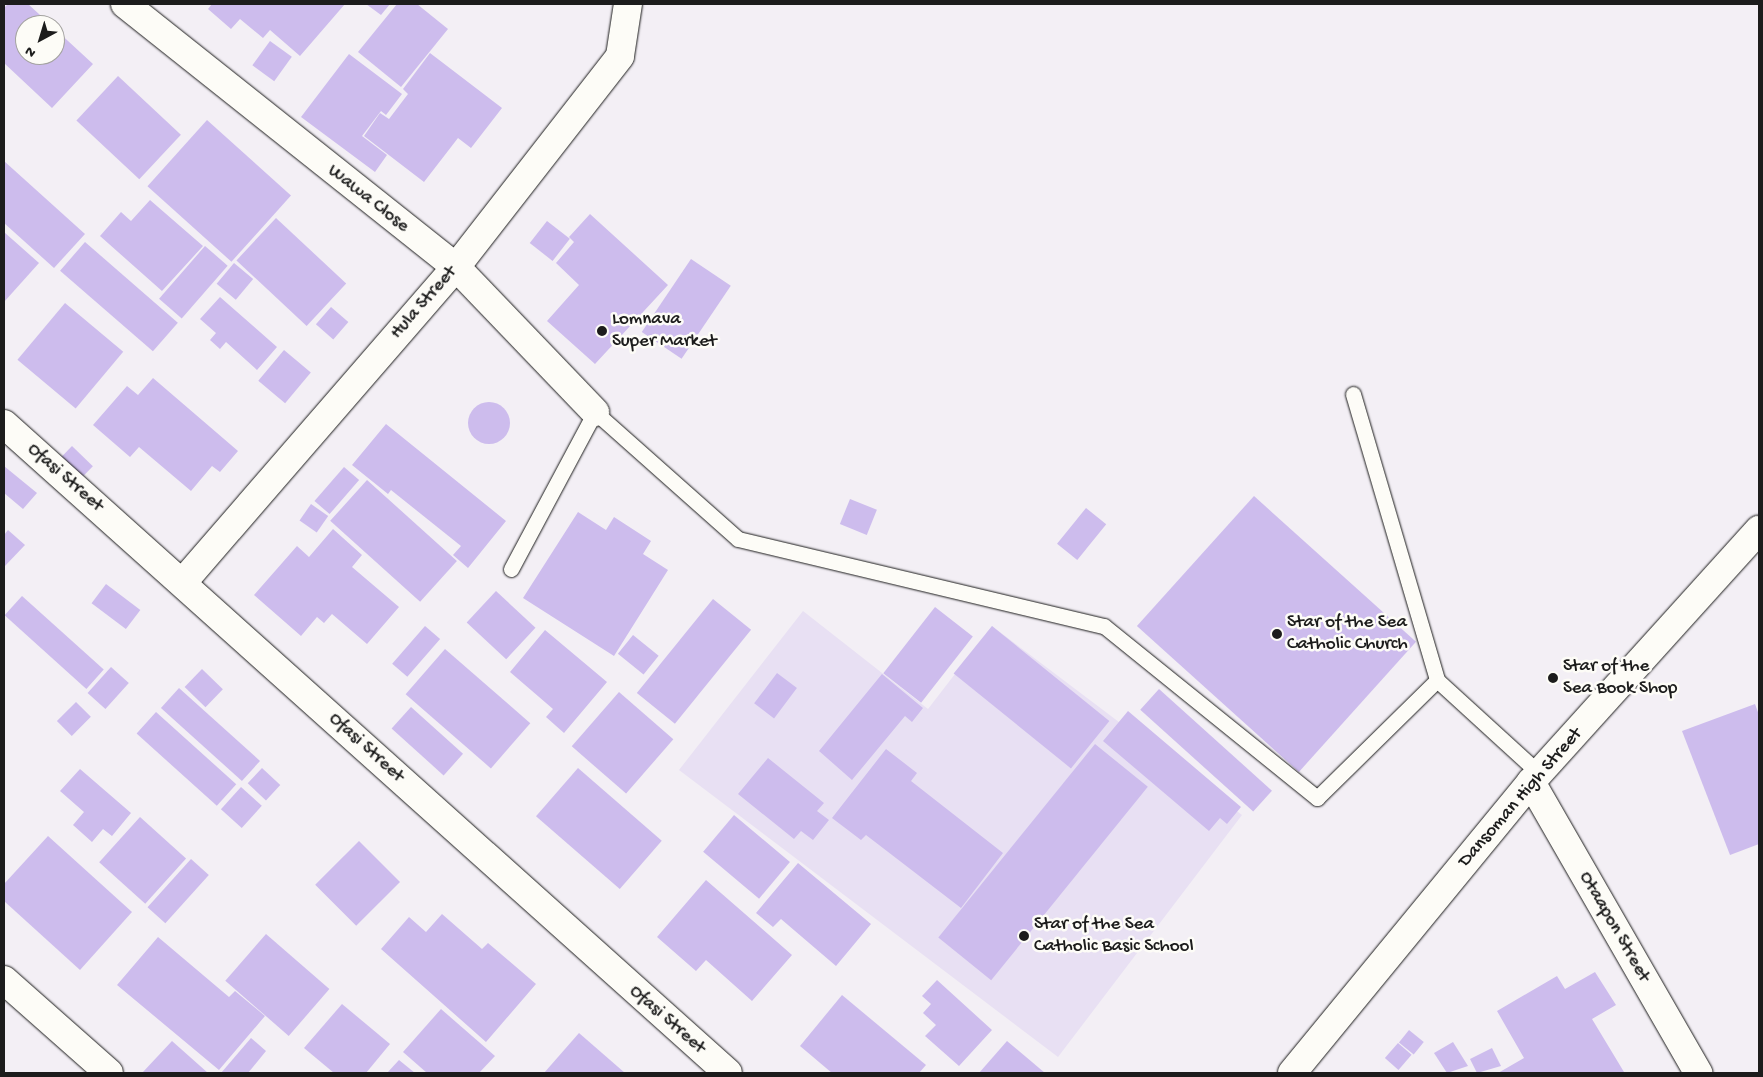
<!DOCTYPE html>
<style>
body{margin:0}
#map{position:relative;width:1763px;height:1077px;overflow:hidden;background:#f3eff5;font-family:"Gochi Hand",sans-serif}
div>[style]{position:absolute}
.built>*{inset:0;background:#e8e0f3}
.building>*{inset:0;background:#cdbced;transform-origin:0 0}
.round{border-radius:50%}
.roads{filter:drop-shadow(0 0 1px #1c1c1c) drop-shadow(0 0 1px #1c1c1c)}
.lane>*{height:15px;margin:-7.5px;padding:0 7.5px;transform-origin:7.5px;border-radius:7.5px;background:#fdfcf7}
.street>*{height:28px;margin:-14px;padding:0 14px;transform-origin:14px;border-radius:14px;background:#fdfcf7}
.secondary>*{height:28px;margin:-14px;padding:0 14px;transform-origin:14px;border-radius:14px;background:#fdfcf7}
.dots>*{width:14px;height:14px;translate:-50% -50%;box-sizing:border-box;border:2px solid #fdfcf7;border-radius:50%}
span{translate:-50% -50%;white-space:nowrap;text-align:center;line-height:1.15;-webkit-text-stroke:5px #fdfcf7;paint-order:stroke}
.street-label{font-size:19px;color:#1c1c1c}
.poi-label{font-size:19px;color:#1c1c1c}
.left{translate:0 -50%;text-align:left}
.frame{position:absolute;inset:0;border:5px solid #1c1c1c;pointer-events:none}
.north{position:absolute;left:15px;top:15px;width:50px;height:50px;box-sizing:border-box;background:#fdfcf7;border:1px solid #a3a29f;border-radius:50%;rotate:219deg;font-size:14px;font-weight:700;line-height:20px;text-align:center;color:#1c1c1c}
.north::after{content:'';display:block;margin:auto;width:18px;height:22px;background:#1c1c1c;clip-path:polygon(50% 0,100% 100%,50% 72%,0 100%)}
</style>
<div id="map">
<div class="built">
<i style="clip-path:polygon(803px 611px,928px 709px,992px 626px,1242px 815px,1058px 1057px,679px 770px)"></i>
</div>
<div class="building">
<i style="clip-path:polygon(8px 4px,28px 4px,51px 25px,25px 25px,25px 55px,55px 55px,55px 29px,93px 64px,52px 108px,4px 63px,4px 8px)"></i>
<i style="clip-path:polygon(212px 4px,345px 4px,300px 56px,270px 30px,263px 38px,240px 19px,231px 29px,208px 9px)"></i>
<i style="clip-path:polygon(366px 4px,390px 4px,381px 15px)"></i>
<i style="clip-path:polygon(397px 4px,417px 4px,448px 29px,401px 87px,358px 52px)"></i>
<i style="left:270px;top:41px;width:27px;height:30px;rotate:36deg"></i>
<i style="clip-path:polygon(430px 53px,502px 108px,471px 148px,458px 138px,424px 182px,364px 136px,380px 113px,389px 119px,408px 94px,403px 89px)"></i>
<i style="clip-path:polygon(349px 54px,402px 94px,386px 115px,381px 111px,362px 136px,387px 155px,375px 172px,301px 117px)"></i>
<i style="left:118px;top:76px;width:86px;height:61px;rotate:43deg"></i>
<i style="left:207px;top:120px;width:113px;height:89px;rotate:42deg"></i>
<i style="clip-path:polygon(4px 161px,85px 234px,54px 268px,4px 223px)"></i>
<i style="clip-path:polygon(150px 200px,203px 246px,162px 291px,100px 236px,121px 212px,131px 221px)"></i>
<i style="clip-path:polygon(590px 214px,668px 285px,595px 364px,547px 321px,579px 285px,556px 263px,574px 242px,569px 237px)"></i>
<i style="left:276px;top:218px;width:96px;height:58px;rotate:43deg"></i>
<i style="left:547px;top:221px;width:29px;height:28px;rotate:38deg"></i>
<i style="clip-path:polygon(4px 232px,39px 263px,4px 302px)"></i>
<i style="left:85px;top:242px;width:123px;height:38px;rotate:41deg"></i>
<i style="left:205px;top:246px;width:30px;height:70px;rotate:41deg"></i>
<i style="left:691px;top:259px;width:48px;height:88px;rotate:34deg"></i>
<i style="left:234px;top:263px;width:25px;height:27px;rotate:40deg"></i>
<i style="clip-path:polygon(220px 297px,277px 347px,257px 370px,226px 342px,220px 349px,210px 340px,216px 333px,200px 319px)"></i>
<i style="left:65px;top:303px;width:76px;height:74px;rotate:40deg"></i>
<i style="left:331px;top:307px;width:23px;height:23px;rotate:41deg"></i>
<i style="left:284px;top:350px;width:35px;height:40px;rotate:40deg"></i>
<i style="clip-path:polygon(153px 378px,238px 451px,220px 472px,212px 466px,191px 491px,139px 447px,130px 457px,93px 425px,127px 386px,138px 395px)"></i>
<i class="round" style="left:468px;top:402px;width:42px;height:42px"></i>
<i style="clip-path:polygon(386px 424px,506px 521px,468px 568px,453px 555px,461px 546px,391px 490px,388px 494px,352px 465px)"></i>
<i style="left:72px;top:446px;width:29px;height:18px;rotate:44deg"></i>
<i style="clip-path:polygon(4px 466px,37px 493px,23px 509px,4px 493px)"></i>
<i style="left:344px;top:467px;width:20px;height:45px;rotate:41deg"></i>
<i style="left:367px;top:480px;width:121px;height:55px;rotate:42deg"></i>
<i style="left:1254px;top:496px;width:218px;height:175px;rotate:42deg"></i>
<i style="left:850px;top:499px;width:29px;height:27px;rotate:22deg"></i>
<i style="left:311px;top:504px;width:21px;height:20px;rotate:35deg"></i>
<i style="left:1086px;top:508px;width:26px;height:46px;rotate:39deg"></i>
<i style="clip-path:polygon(578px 512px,606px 530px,614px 517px,651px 541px,643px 554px,668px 570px,614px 656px,523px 598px)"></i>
<i style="clip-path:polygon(333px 529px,362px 555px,352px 567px,399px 607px,367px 644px,332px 614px,324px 623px,317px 617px,301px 636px,254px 595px,297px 546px,309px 557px)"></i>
<i style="clip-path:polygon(8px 530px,25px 545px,4px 567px,4px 535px)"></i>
<i style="left:106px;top:584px;width:43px;height:24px;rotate:37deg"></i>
<i style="left:496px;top:591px;width:54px;height:43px;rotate:43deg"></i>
<i style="left:22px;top:596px;width:110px;height:26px;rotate:42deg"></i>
<i style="left:713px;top:599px;width:49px;height:121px;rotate:39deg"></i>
<i style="left:935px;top:607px;width:48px;height:84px;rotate:38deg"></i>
<i style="left:425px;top:626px;width:20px;height:50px;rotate:41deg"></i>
<i style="left:992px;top:626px;width:151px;height:61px;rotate:39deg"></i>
<i style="clip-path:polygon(545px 630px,607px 682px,564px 733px,546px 717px,553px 709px,510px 672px)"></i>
<i style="left:633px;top:635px;width:33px;height:24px;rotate:39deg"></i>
<i style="left:445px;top:649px;width:113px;height:60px;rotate:41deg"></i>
<i style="left:111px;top:667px;width:24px;height:35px;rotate:42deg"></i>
<i style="left:202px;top:669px;width:29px;height:25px;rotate:44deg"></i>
<i style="left:777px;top:673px;width:25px;height:38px;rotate:37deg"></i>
<i style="clip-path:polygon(882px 674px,923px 708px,912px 722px,905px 716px,852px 780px,819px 751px)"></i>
<i style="left:179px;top:688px;width:109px;height:27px;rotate:42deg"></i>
<i style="left:1159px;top:689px;width:152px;height:28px;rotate:42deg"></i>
<i style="left:619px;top:692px;width:72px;height:72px;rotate:41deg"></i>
<i style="left:76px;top:702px;width:21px;height:27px;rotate:45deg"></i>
<i style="clip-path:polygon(1755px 704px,1759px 715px,1759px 844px,1730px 855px,1682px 731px)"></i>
<i style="left:411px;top:707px;width:70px;height:29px;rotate:42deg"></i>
<i style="clip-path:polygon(1128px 711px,1241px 807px,1227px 824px,1220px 818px,1209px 831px,1103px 741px)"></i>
<i style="left:156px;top:712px;width:108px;height:29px;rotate:42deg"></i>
<i style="left:1095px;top:744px;width:68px;height:249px;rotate:39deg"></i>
<i style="clip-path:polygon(886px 749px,917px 773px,911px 781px,1003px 853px,961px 908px,866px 835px,861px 840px,832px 818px)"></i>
<i style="clip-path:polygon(768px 758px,824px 803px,817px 811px,829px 820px,813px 840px,801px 831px,794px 839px,738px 794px)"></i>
<i style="left:262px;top:768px;width:25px;height:21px;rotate:43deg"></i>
<i style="left:578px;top:768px;width:111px;height:64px;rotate:41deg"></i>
<i style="clip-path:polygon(80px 769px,131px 813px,112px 836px,103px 829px,92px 842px,73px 825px,84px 812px,60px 791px)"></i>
<i style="left:241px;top:787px;width:28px;height:30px;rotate:42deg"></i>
<i style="left:734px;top:815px;width:73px;height:48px;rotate:40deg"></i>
<i style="left:140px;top:817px;width:62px;height:61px;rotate:42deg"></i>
<i style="clip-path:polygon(48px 836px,132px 912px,80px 970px,4px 901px,4px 884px)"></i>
<i style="left:359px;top:841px;width:58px;height:62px;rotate:45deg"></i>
<i style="left:191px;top:859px;width:24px;height:65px;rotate:42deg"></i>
<i style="clip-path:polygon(798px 863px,871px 924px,836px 966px,781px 919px,773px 927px,756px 913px)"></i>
<i style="clip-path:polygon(706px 880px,792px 955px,752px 1001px,706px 960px,696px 971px,657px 937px)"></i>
<i style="clip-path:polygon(442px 914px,482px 949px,488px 943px,536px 984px,486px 1042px,381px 949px,409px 917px,426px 932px)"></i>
<i style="left:266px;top:934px;width:84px;height:62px;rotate:41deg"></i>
<i style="clip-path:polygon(158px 937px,229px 997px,235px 991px,265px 1016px,219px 1070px,117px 985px)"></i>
<i style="clip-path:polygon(1595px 972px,1616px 1005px,1592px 1019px,1624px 1072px,1498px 1073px,1524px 1058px,1497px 1011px,1557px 976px,1565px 989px)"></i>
<i style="clip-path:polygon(937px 980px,992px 1030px,959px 1066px,925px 1036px,936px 1025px,923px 1013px,931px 1004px,922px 996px)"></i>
<i style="clip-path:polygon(842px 995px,926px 1065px,919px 1073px,832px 1073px,800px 1046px)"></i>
<i style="clip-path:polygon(342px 1004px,390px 1044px,366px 1073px,334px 1073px,304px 1048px)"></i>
<i style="clip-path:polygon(441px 1009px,495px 1056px,479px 1073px,427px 1073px,403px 1052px)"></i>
<i style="left:1409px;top:1030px;width:19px;height:16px;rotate:39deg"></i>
<i style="clip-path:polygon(579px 1033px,625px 1073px,544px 1073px)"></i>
<i style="clip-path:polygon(251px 1038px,266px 1051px,248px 1073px,221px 1073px)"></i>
<i style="clip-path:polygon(172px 1041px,208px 1073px,142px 1073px)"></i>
<i style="clip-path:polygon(1007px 1041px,1045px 1073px,979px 1073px)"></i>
<i style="clip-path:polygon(1453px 1042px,1468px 1066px,1447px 1073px,1434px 1053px)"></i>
<i style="left:1398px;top:1043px;width:18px;height:20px;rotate:41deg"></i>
<i style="clip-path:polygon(1492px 1048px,1501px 1066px,1477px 1073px,1470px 1059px)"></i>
<i style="clip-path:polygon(399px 1060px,415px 1073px,387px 1073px)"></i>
</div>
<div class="roads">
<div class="lane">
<i style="left:1353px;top:394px;width:298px;rotate:73.6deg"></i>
<i style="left:1437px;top:680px;width:138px;rotate:42.4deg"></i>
<i style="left:511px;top:569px;width:178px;rotate:-61.9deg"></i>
<i style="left:595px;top:412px;width:191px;rotate:41.6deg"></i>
<i style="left:738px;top:539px;width:376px;rotate:13.4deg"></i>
<i style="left:1104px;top:626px;width:274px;rotate:38.9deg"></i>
<i style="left:1317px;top:798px;width:168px;rotate:-44.5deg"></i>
</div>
<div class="street">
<i style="left:125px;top:4px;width:423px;rotate:38.5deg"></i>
<i style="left:456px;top:267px;width:201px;rotate:46.2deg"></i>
<i style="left:4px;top:424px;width:972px;rotate:41.87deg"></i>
<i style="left:183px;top:582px;width:417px;rotate:-49.1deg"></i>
<i style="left:456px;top:267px;width:267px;rotate:-52.1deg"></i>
<i style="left:620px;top:56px;width:53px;rotate:-81.3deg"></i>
<i style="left:1531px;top:782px;width:336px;rotate:60.1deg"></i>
<i style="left:4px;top:980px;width:140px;rotate:41.5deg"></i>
</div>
<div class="secondary">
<i style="left:1292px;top:1073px;width:377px;rotate:-50.6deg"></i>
<i style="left:1531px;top:782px;width:340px;rotate:-47.9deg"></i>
</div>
</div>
<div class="dots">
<i style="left:602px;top:331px;background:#1c1c1c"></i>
<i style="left:1277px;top:634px;background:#1c1c1c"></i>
<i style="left:1553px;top:678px;background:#1c1c1c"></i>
<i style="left:1024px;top:936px;background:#1c1c1c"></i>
</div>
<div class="street-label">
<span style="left:368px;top:199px;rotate:38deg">Wawa Close</span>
<span style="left:424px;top:303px;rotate:-49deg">Hula Street</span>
<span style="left:65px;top:478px;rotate:41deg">Ofasi Street</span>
<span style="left:366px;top:748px;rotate:42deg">Ofasi Street</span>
<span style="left:1521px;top:798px;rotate:-49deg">Dansoman High Street</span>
<span style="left:1614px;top:927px;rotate:60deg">Otaapon Street</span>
<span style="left:667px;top:1020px;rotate:41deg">Ofasi Street</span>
</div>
<div class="poi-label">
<span class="left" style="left:612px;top:331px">Lomnava<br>Super Market</span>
<span class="left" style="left:1287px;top:634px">Star of the Sea<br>Catholic Church</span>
<span class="left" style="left:1563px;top:678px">Star of the<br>Sea Book Shop</span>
<span class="left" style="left:1034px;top:936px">Star of the Sea<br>Catholic Basic School</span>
</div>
<div class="frame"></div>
<div class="north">N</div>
</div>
